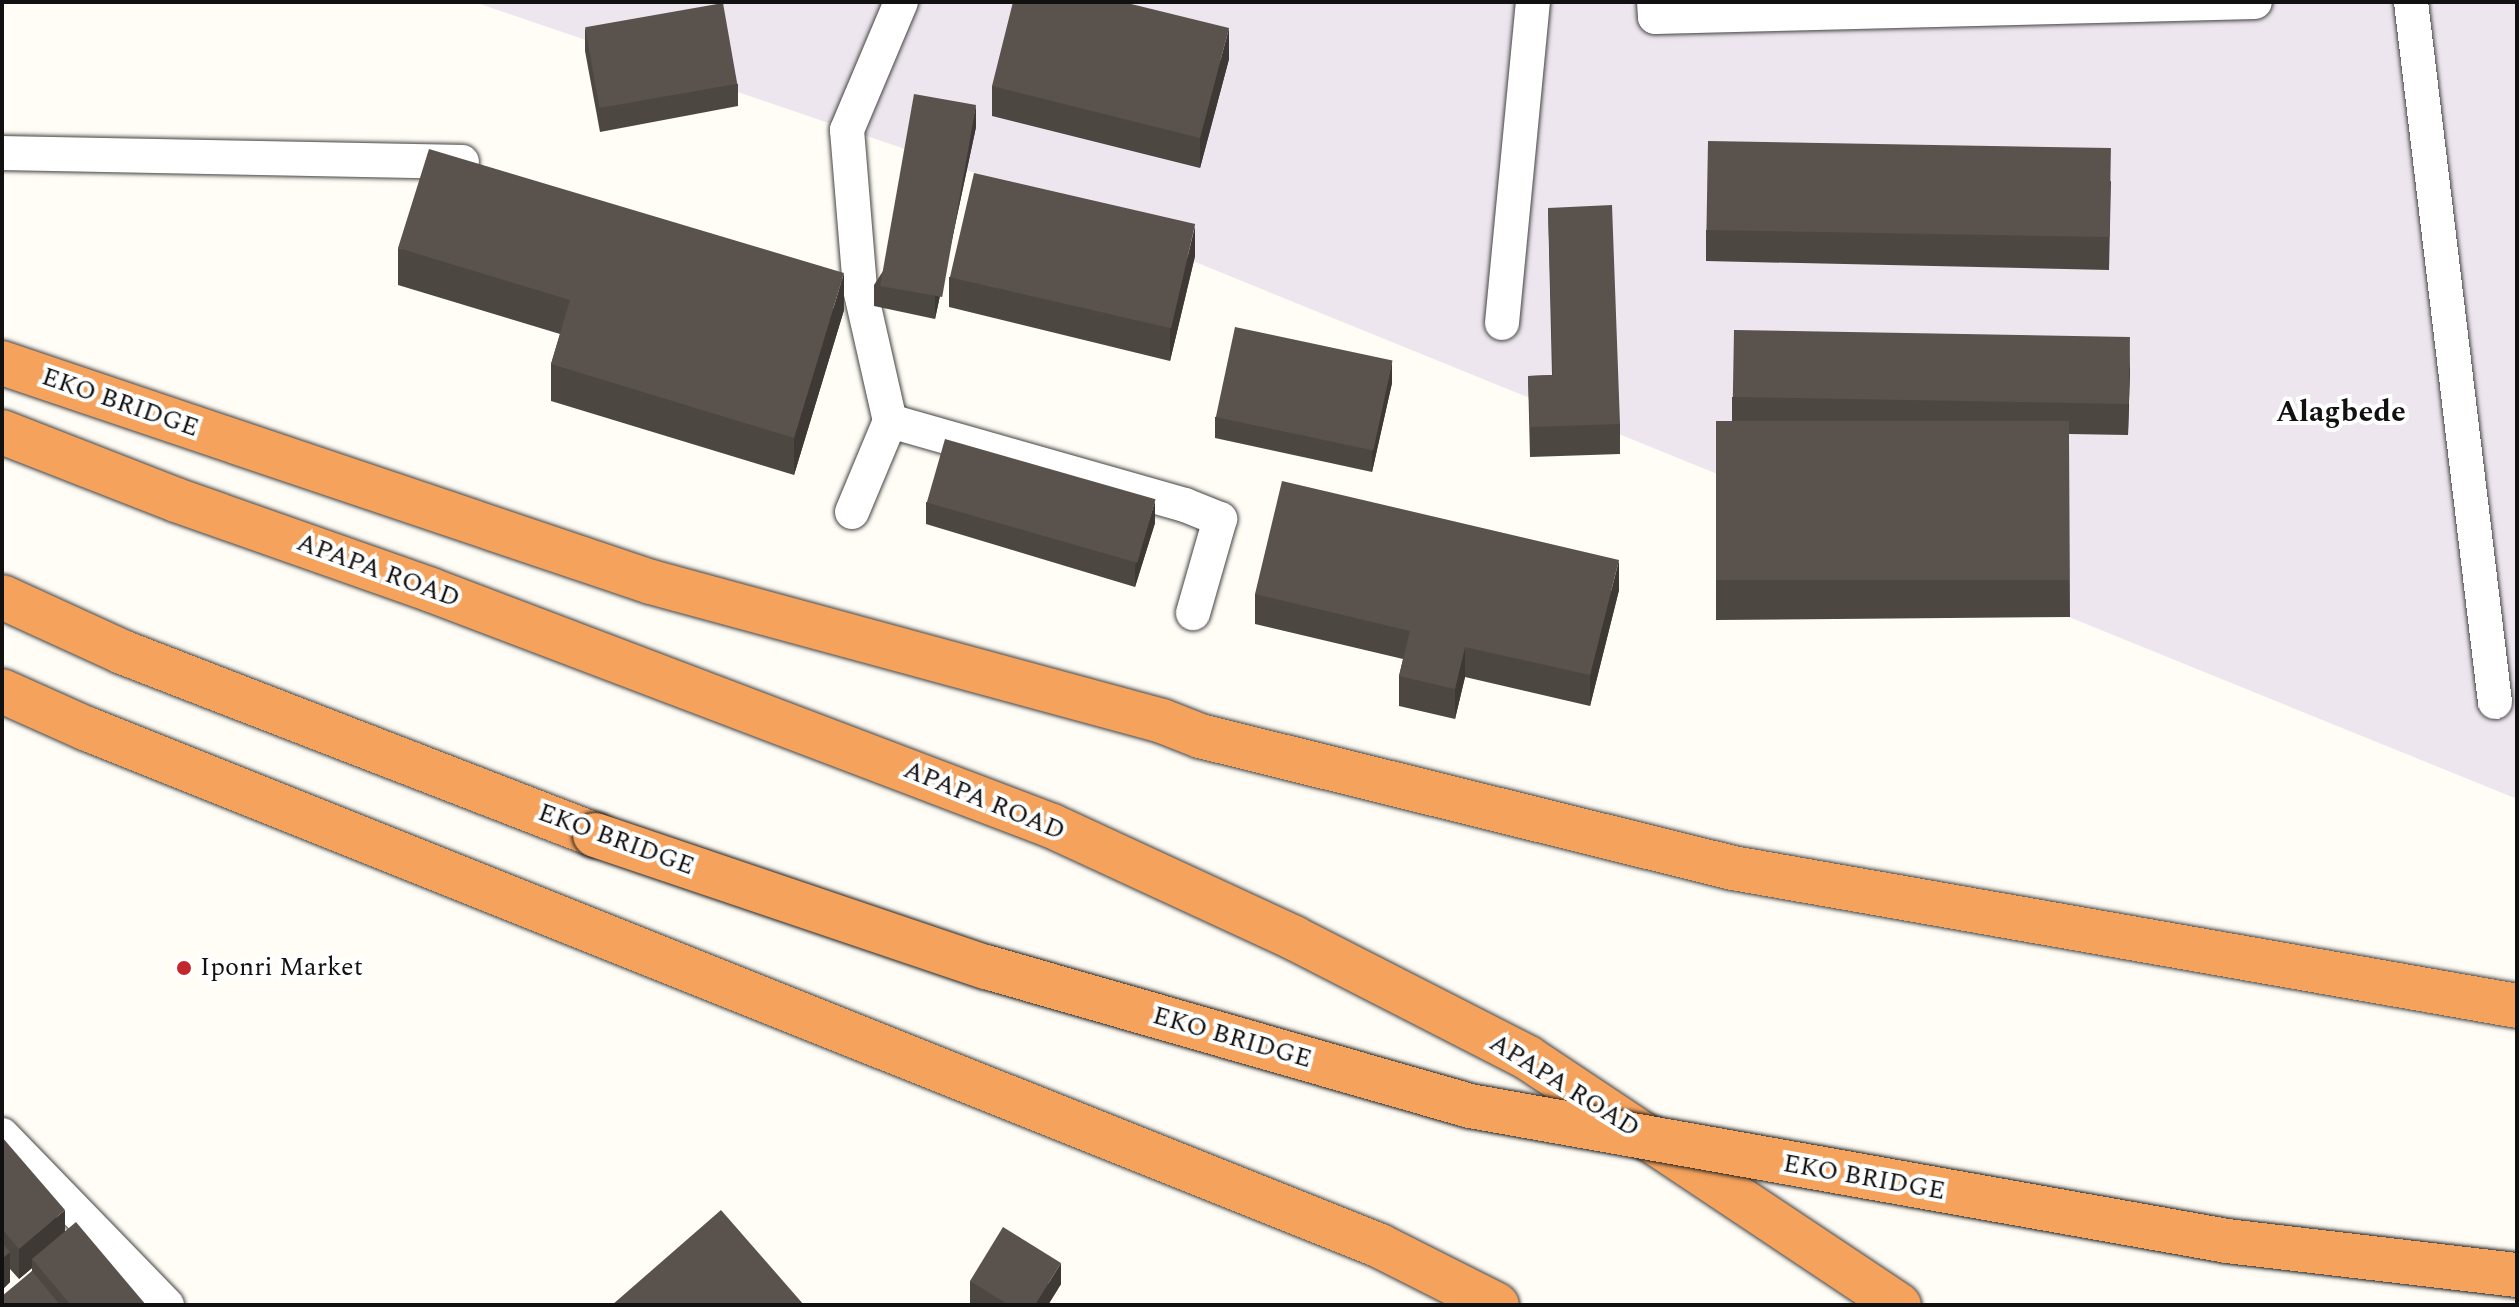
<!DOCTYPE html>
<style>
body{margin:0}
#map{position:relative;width:2519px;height:1307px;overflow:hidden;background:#fffdf5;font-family:Spectral,serif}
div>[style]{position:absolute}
.industrial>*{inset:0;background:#eee6ef}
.roads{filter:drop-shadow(0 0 2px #444) drop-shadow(0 0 2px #444)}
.lane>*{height:34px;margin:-17px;padding:0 17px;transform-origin:17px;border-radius:17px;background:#fff}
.highway>*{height:44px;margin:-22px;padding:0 22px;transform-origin:22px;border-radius:22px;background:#f5a25d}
.bridges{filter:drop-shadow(0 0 2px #222) drop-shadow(0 0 2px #222)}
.highway-bridge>*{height:44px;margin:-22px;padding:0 22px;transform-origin:22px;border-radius:22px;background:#f5a25d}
.wall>*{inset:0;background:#4d4742}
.shaded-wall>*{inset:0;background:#3f3936}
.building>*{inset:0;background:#5a524d;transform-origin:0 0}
.dots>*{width:22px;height:22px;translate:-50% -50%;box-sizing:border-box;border:4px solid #fff;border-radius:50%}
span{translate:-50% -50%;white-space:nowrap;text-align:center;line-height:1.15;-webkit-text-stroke:8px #fff;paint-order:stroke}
.street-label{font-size:26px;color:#111}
.poi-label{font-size:26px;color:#111}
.left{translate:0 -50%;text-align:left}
.quarter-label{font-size:30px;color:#111;font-weight:700}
.frame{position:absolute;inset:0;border:4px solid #111;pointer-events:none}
</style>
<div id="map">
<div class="industrial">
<i style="clip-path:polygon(474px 2px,2517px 2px,2517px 799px,981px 175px)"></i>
</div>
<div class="roads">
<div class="lane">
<i style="left:901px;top:2px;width:139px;rotate:112.9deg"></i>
<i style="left:847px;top:130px;width:160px;rotate:85.3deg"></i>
<i style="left:860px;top:289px;width:135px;rotate:77.2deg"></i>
<i style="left:890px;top:421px;width:307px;rotate:15.9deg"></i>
<i style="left:1185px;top:505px;width:38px;rotate:22deg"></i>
<i style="left:1220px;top:519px;width:98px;rotate:106deg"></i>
<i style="left:1654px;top:2px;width:15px;rotate:86deg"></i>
<i style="left:1655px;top:17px;width:600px;rotate:-1.43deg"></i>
<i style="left:2411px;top:2px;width:705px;rotate:83.16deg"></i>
<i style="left:2px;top:153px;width:460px;rotate:1.1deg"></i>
<i style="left:1502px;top:323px;width:322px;rotate:-84.5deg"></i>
<i style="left:852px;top:512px;width:99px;rotate:-67.3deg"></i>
<i style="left:2px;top:1135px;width:237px;rotate:45.9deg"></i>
</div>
<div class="highway">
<i style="left:2px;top:363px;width:685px;rotate:18.65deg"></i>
<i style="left:651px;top:582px;width:530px;rotate:15.22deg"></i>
<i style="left:1162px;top:721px;width:41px;rotate:21.5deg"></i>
<i style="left:1200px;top:736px;width:549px;rotate:13.91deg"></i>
<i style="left:1733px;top:868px;width:796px;rotate:9.98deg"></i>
<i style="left:2px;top:432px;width:187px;rotate:21.3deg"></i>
<i style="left:176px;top:500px;width:270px;rotate:19.4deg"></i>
<i style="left:431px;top:590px;width:664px;rotate:20.81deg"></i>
<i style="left:1052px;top:826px;width:267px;rotate:24.8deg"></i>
<i style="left:1294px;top:938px;width:263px;rotate:27.1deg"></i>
<i style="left:1528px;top:1058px;width:446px;rotate:33.7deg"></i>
<i style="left:2px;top:597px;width:132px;rotate:24.6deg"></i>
<i style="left:122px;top:652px;width:507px;rotate:21.15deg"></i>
<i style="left:2px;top:691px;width:93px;rotate:24.1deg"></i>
<i style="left:87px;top:729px;width:1393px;rotate:21.79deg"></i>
<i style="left:1380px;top:1246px;width:131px;rotate:26.8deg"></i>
</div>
</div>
<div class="bridges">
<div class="highway-bridge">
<i style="left:595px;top:835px;width:413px;rotate:18.7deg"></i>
<i style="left:986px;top:967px;width:504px;rotate:16.02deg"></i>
<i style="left:1470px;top:1106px;width:769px;rotate:10.11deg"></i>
<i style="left:2227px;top:1241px;width:292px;rotate:6.7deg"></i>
</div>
</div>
<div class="wall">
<i style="clip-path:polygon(585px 29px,738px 84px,738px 106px,600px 132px,585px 51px)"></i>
<i style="clip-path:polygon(1229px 59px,1200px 168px,992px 116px,992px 86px)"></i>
<i style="clip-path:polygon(976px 127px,935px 319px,874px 306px,874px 285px)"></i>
<i style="clip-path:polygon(2111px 181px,2109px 270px,1706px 261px,1706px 230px)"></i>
<i style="clip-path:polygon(1548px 208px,1620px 424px,1620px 454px,1530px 457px,1528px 376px,1552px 375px)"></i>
<i style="clip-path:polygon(398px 248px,844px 310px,794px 475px,551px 401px,551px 364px,560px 334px,398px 285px)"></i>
<i style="clip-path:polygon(1195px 256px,1170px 361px,949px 307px,949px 277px)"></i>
<i style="clip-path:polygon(2130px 368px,2128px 435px,2069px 434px,2070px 617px,1716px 620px,1716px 428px,1750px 428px,1732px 427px,1732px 397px)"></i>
<i style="clip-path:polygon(1392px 383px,1372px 472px,1215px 438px,1215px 417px)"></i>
<i style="clip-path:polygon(926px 502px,1155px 523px,1135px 587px,926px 524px)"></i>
<i style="clip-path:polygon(1619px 590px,1590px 706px,1465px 677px,1455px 719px,1399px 706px,1399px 676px,1403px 659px,1255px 624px,1255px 594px)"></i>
<i style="clip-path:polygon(2px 1137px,65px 1231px,146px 1305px,2px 1305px,32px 1271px,32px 1268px,19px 1279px,10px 1269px,10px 1282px,2px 1290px)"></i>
<i style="clip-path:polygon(970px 1281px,1061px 1284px,1048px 1305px,974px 1305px,970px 1303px)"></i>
</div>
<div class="shaded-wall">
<i style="clip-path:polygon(1229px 28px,1229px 59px,1200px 168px,1200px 138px)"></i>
<i style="clip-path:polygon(976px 105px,976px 127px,935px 319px,935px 297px)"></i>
<i style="clip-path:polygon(1195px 226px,1195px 256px,1170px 361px,1170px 330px)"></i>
<i style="clip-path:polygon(844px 273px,844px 310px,794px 475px,794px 438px)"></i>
<i style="clip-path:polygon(2130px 338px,2130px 368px,2128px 435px,2128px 405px)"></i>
<i style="clip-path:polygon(1392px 361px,1392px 383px,1372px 472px,1372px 451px)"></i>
<i style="clip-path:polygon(1155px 501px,1155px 523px,1135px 587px,1135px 566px)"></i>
<i style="clip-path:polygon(1619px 560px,1619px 590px,1590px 706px,1590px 675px)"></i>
<i style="clip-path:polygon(1465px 647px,1465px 677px,1455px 719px,1455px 689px)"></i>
<i style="clip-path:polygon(65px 1210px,65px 1240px,32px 1259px,32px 1268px,19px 1279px,19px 1249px)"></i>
<i style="clip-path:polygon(10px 1252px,10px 1282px,2px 1290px,2px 1259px)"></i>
<i style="clip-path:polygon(1061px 1263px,1061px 1284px,1048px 1305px,1035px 1305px)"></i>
</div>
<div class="building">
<i style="clip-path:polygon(1013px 2px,1123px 2px,1229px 28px,1200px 138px,992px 86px)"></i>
<i style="left:723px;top:3px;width:82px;height:140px;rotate:80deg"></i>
<i style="left:914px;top:94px;width:63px;height:195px;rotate:10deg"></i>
<i style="left:1708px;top:141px;width:403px;height:89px;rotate:1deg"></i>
<i style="clip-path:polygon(429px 149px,844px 273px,794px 438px,551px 364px,570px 300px,398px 248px)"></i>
<i style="left:974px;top:173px;width:227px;height:107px;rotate:13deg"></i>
<i style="clip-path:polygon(1612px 205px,1620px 424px,1530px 427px,1528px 376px,1553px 375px,1548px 208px)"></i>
<i style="left:1235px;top:327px;width:161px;height:92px;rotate:12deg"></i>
<i style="left:1734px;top:330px;width:396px;height:67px;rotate:1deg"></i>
<i style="left:2069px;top:421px;width:159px;height:353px;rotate:90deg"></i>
<i style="left:945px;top:439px;width:219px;height:66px;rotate:16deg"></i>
<i style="clip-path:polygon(1282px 481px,1619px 560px,1590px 675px,1465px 647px,1455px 689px,1399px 676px,1410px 631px,1255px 594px)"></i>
<i style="clip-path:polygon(2px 1137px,65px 1210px,19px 1249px,2px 1229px)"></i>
<i style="clip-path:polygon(721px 1210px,804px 1305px,612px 1305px)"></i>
<i style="clip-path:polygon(76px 1222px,146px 1305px,71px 1305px,32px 1259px)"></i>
<i style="clip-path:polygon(1003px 1227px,1061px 1263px,1035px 1305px,1009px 1305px,970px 1281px)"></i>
<i style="clip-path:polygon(2px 1243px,10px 1252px,2px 1259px)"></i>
<i style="clip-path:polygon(32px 1271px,60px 1305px,2px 1305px,2px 1296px)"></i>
</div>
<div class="dots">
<i style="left:184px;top:968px;background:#c4262e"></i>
</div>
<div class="street-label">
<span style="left:120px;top:403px;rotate:19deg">EKO BRIDGE</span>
<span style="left:378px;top:571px;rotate:20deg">APAPA ROAD</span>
<span style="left:984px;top:801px;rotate:22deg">APAPA ROAD</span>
<span style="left:616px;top:840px;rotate:20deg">EKO BRIDGE</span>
<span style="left:1232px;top:1038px;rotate:16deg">EKO BRIDGE</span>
<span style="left:1564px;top:1086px;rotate:32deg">APAPA ROAD</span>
<span style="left:1864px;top:1178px;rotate:10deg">EKO BRIDGE</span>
</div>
<div class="poi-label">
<span class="left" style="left:200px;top:968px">Iponri Market</span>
</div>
<div class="quarter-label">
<span style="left:2341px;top:412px">Alagbede</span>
</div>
<div class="frame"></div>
</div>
